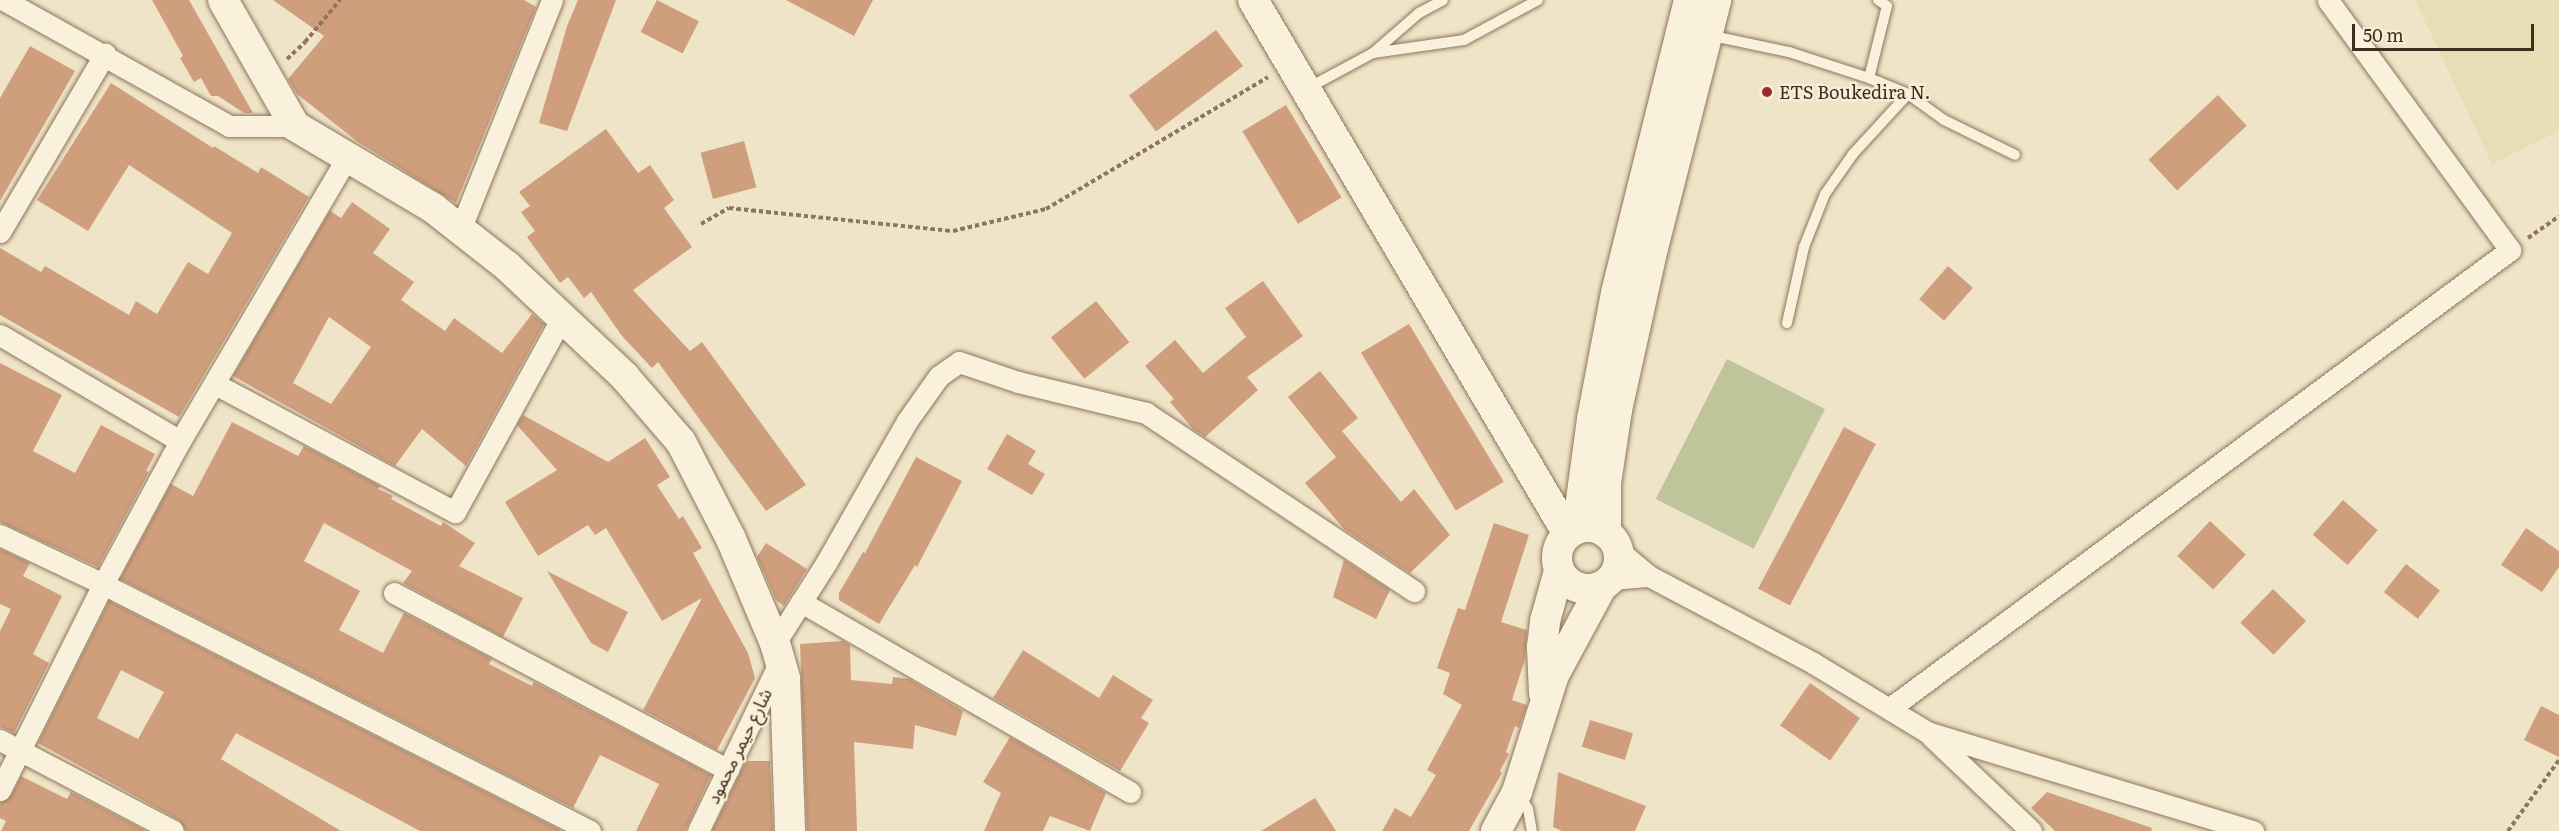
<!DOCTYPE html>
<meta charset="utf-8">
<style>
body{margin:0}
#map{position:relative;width:2559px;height:831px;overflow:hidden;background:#f0e4c8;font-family:Literata,"Noto Sans Arabic",serif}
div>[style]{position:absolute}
.farmland>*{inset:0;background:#e6deb5}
.cemetery>*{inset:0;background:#bfc49a;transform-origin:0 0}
.building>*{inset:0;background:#cf9f7d;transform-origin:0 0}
.path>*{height:4px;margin-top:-2px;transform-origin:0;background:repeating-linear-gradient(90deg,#8d765c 0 4.5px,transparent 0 7.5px)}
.roads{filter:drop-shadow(0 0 2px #8d765c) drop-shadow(0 0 2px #8d765c)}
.lane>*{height:10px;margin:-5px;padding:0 5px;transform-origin:5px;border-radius:5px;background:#faf1dc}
.street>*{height:21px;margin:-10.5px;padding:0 10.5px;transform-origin:10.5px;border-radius:10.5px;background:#faf1dc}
.secondary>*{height:30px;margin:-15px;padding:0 15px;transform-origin:15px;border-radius:15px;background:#faf1dc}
.secondary>.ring{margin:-15px;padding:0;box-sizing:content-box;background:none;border:30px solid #faf1dc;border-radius:50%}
.dots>*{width:16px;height:16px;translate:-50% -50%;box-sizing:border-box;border:3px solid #f7eed8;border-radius:50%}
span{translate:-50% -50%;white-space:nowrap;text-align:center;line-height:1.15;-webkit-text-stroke:4.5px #f7eed8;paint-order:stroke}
.poi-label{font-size:18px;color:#3d2e20}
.left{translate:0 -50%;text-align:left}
.street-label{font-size:18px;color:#3d2e20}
.scale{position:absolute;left:2352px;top:24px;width:182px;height:27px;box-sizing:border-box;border:3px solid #3d2e20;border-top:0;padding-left:8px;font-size:18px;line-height:21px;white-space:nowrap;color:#3d2e20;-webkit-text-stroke:4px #f7eed8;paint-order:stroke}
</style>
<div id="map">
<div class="farmland">
<i style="clip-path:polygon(2415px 0,2559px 0,2559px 131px,2492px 164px)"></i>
</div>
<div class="cemetery">
<i style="left:1727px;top:359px;width:110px;height:157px;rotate:27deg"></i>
</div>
<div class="building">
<i style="clip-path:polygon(152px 0,189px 0,253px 113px,244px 113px,218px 96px,211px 96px,201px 78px,194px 82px,180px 58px,183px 56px)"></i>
<i style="clip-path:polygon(273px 0,524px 0,536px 7px,456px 203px,358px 142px,297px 94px,288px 79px,324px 36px)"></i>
<i style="clip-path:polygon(578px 0,616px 0,567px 131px,539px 123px,567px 26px)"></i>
<i style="left:657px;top:0;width:47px;height:36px;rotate:27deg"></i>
<i style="clip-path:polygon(786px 0,873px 0,854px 36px)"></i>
<i style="left:1216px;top:30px;width:45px;height:109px;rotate:53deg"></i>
<i style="clip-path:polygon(30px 46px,75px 71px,0 201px,0 98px)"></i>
<i style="clip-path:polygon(111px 83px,213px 148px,214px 146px,258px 173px,261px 167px,309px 197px,179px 417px,0 315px,0 248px,41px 272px,45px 266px,129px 315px,136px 301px,157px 314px,188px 262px,208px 274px,232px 233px,129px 165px,88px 231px,37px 200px)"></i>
<i style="left:2218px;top:95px;width:42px;height:95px;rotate:47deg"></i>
<i style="left:1286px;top:105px;width:108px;height:51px;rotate:59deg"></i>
<i style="clip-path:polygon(606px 129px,638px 173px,650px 165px,674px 200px,664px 208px,692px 247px,633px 290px,690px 351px,702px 342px,806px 485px,766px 511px,658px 362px,652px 368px,622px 336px,591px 292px,584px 298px,568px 277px,560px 283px,527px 237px,535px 231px,521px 212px,530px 206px,519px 192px)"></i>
<i style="left:744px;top:141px;width:48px;height:45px;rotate:75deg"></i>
<i style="clip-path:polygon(evenodd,352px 202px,390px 229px,373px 253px,414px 282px,401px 300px,445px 331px,454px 318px,502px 353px,532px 314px,544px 324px,466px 466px,422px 429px,395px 466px,233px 376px,330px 211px,341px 218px,352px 202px,329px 317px,371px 347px,331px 404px,293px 383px,329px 317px)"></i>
<i style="left:1948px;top:266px;width:33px;height:44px;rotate:41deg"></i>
<i style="clip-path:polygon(1263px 281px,1303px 336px,1247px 377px,1258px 390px,1205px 437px,1193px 429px,1170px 402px,1174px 399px,1145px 366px,1175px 340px,1203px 373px,1246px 337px,1225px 308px)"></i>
<i style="left:1096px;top:301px;width:53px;height:58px;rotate:51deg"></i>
<i style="left:1409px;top:324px;width:184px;height:56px;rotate:59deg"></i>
<i style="clip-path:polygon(0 363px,62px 395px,33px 451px,75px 473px,101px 425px,155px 454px,146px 471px,149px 472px,98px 567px,0 522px)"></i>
<i style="clip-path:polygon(1320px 371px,1358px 418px,1342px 431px,1401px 502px,1414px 489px,1450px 535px,1410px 573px,1344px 529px,1305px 483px,1336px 457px,1288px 397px)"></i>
<i style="clip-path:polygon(523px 415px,608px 462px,645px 438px,670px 477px,657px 485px,679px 519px,683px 516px,702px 548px,693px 553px,748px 653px,755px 678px,717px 750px,643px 710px,702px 598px,662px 621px,606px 528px,595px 535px,588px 525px,538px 556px,505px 502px,557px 470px,517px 425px)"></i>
<i style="clip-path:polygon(232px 422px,298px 456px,304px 446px,380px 486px,378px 489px,393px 496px,391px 499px,441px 526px,443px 522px,475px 543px,459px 566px,523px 598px,503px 637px,406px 585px,403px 583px,412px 571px,324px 523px,304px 561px,360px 591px,339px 630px,383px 653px,404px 613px,492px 659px,489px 664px,532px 686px,534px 682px,711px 775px,685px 831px,636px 831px,659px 784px,600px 755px,573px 808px,120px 579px,171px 484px,193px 496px)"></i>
<i style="left:1844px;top:427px;width:36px;height:183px;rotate:28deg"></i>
<i style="clip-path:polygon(1007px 434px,1036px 451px,1028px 464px,1045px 474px,1032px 495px,987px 469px)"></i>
<i style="clip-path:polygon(916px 457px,962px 481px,917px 567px,915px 565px,879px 624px,839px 600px,839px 593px,863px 552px,865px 553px)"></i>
<i style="left:2343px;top:500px;width:46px;height:46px;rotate:41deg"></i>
<i style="left:2210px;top:521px;width:49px;height:48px;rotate:43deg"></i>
<i style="clip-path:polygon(1494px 523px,1529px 535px,1501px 622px,1527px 630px,1525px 659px,1512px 700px,1527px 705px,1519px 728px,1515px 726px,1506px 752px,1509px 754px,1500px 771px,1502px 773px,1469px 831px,1382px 831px,1395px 808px,1411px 817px,1436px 775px,1427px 770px,1462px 705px,1443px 694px,1450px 673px,1437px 668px,1458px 608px,1465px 610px)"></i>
<i style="clip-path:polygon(2526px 528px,2559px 551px,2559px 567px,2542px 592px,2501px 565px)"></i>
<i style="clip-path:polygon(766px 543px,807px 569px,784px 606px,776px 600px,757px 557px)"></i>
<i style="clip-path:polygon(0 549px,30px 563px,23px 576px,62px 596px,33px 654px,49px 663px,14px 733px,0 727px,0 631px,11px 609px,0 604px)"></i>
<i style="clip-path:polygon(1344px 560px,1390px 590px,1376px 619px,1333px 597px)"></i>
<i style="left:2406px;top:564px;width:43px;height:36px;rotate:38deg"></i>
<i style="clip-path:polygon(547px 571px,628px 612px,608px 652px,591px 643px)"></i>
<i style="left:2273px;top:589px;width:46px;height:47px;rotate:44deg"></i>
<i style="clip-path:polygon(evenodd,109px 601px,562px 831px,420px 831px,236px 733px,221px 759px,341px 831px,186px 831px,179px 820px,38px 743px,109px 601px,121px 670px,164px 692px,138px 739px,97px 718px,121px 670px)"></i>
<i style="clip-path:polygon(843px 641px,850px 645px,851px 680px,892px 684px,893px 677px,909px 679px,963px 711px,956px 736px,915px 725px,913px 749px,854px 742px,857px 831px,807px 831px,800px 644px)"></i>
<i style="clip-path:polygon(1023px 650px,1099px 698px,1113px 675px,1153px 700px,1141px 718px,1149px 723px,1120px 771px,993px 698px)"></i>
<i style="left:1810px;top:683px;width:61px;height:52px;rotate:35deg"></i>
<i style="clip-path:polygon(2541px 706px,2559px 715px,2559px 757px,2524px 740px)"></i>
<i style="left:1590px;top:720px;width:45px;height:28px;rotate:17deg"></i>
<i style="clip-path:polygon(1010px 737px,1106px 793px,1090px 831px,1050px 816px,1043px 831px,984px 831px,1001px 793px,983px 782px)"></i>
<i style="clip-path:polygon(746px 761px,770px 761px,773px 831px,712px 831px)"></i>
<i style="clip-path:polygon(1558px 772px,1646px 806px,1635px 831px,1562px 831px,1553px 827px)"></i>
<i style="clip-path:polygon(21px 776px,67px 799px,71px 792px,146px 831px,1px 831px,6px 821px,0 818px,0 803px,11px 796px)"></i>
<i style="clip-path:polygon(2047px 792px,2152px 828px,2151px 831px,2055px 831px,2031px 808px)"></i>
<i style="clip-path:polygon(1315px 798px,1336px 831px,1261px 831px)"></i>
</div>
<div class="path">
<i style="left:287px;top:59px;width:25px;rotate:-43deg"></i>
<i style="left:305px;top:42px;width:55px;rotate:-50.2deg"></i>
<i style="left:701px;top:224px;width:32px;rotate:-30deg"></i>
<i style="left:729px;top:208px;width:225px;rotate:5.9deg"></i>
<i style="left:953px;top:231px;width:96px;rotate:-13.3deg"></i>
<i style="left:1046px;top:209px;width:258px;rotate:-30.7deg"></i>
<i style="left:2528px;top:238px;width:38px;rotate:-35deg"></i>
<i style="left:2508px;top:831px;width:87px;rotate:-54.3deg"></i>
</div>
<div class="roads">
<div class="lane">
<i style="left:1708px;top:35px;width:83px;rotate:11.9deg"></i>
<i style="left:1789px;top:52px;width:84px;rotate:18deg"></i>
<i style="left:1869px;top:78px;width:42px;rotate:22.3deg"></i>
<i style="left:1908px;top:94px;width:44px;rotate:35.8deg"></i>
<i style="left:1944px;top:120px;width:79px;rotate:26.2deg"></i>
<i style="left:1373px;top:53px;width:92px;rotate:-8.1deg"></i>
<i style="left:1464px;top:40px;width:84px;rotate:-28.4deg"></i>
<i style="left:1869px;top:78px;width:74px;rotate:-76deg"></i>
<i style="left:1887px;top:6px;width:11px;rotate:-146deg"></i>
<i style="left:1308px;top:88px;width:74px;rotate:-28.3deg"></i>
<i style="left:1373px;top:53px;width:61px;rotate:-41deg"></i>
<i style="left:1419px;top:13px;width:27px;rotate:-28deg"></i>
<i style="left:1787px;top:323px;width:78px;rotate:-77.4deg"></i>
<i style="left:1804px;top:247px;width:57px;rotate:-68.4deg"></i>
<i style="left:1825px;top:194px;width:49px;rotate:-55deg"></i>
<i style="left:1853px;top:154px;width:81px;rotate:-47.5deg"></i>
<i style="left:1519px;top:795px;width:17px;rotate:57deg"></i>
<i style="left:1528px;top:809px;width:22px;rotate:80deg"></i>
</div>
<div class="street">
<i style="left:4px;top:0;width:258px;rotate:29.2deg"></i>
<i style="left:229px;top:126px;width:66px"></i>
<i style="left:460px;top:230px;width:248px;rotate:-68.2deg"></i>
<i style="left:0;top:232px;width:207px;rotate:-59.5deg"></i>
<i style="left:0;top:335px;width:209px;rotate:30.5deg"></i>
<i style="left:215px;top:384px;width:272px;rotate:28.1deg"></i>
<i style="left:455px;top:512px;width:222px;rotate:-61.2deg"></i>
<i style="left:0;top:535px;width:114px;rotate:25.4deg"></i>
<i style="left:103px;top:584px;width:546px;rotate:26.89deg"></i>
<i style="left:1618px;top:550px;width:40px;rotate:40deg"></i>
<i style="left:1649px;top:576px;width:186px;rotate:27.9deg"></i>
<i style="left:1813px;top:663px;width:133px;rotate:31.2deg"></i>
<i style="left:1927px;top:732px;width:341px;rotate:16.9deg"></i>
<i style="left:1611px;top:579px;width:38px;rotate:-5deg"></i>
<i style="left:394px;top:593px;width:378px;rotate:27.9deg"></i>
<i style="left:801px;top:602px;width:380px;rotate:30deg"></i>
<i style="left:775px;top:643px;width:95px;rotate:-57.5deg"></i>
<i style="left:826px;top:563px;width:163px;rotate:-60.3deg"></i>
<i style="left:907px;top:421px;width:55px;rotate:-54.6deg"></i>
<i style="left:939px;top:376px;width:24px;rotate:-35deg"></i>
<i style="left:959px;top:362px;width:62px;rotate:18.7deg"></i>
<i style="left:1018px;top:382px;width:132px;rotate:13.6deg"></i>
<i style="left:1146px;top:413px;width:322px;rotate:33.6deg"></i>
<i style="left:1890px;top:708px;width:771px;rotate:-36.45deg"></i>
<i style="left:2510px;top:250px;width:309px;rotate:-126.1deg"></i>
<i style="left:1931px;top:736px;width:138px;rotate:43.5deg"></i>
<i style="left:0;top:740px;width:195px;rotate:27.7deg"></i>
<i style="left:0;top:790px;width:230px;rotate:-63.4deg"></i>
<i style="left:103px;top:584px;width:162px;rotate:-61.7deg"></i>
<i style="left:180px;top:441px;width:329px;rotate:-59.5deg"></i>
<i style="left:698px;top:831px;width:189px;rotate:-64.2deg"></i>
</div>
<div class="secondary">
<i style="left:223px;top:0;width:145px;rotate:60.3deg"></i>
<i style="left:295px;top:126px;width:161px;rotate:30.7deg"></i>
<i style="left:433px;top:208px;width:94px;rotate:38.1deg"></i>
<i style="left:507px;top:266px;width:161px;rotate:43.2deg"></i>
<i style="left:624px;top:376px;width:87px;rotate:49.2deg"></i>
<i style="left:681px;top:442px;width:109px;rotate:62.7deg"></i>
<i style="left:731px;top:539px;width:113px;rotate:67.1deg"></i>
<i style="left:775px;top:643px;width:37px;rotate:74deg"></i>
<i style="left:785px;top:679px;width:152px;rotate:88.1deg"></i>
<i style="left:1253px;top:0;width:620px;rotate:59.46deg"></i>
<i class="ring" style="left:1557px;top:527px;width:32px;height:32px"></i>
<i style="left:1577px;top:529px;width:111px;rotate:-82.2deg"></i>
<i style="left:1592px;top:419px;width:128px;rotate:-79.2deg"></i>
<i style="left:1616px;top:293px;width:302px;rotate:-76deg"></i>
<i style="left:1606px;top:533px;width:50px;rotate:-90deg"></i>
<i style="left:1606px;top:483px;width:74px;rotate:-81.4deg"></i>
<i style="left:1617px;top:410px;width:166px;rotate:-77.5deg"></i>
<i style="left:1653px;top:248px;width:256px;rotate:-75.7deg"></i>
<i style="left:1544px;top:693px;width:46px;rotate:-92.5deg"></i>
<i style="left:1542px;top:647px;width:26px;rotate:-83deg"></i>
<i style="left:1545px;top:621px;width:52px;rotate:-74.4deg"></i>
<i style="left:1496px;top:831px;width:44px;rotate:-61.7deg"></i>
<i style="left:1517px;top:792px;width:123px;rotate:-72.5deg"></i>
<i style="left:1554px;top:675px;width:101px;rotate:-61.7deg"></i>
</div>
</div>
<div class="dots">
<i style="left:1767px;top:92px;background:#9e2a2b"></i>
</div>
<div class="poi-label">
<span class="left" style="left:1779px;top:92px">ETS Boukedira N.</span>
</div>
<div class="street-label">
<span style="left:739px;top:746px;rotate:-64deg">شارع حيمر محمود</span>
</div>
<div class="scale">50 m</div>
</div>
